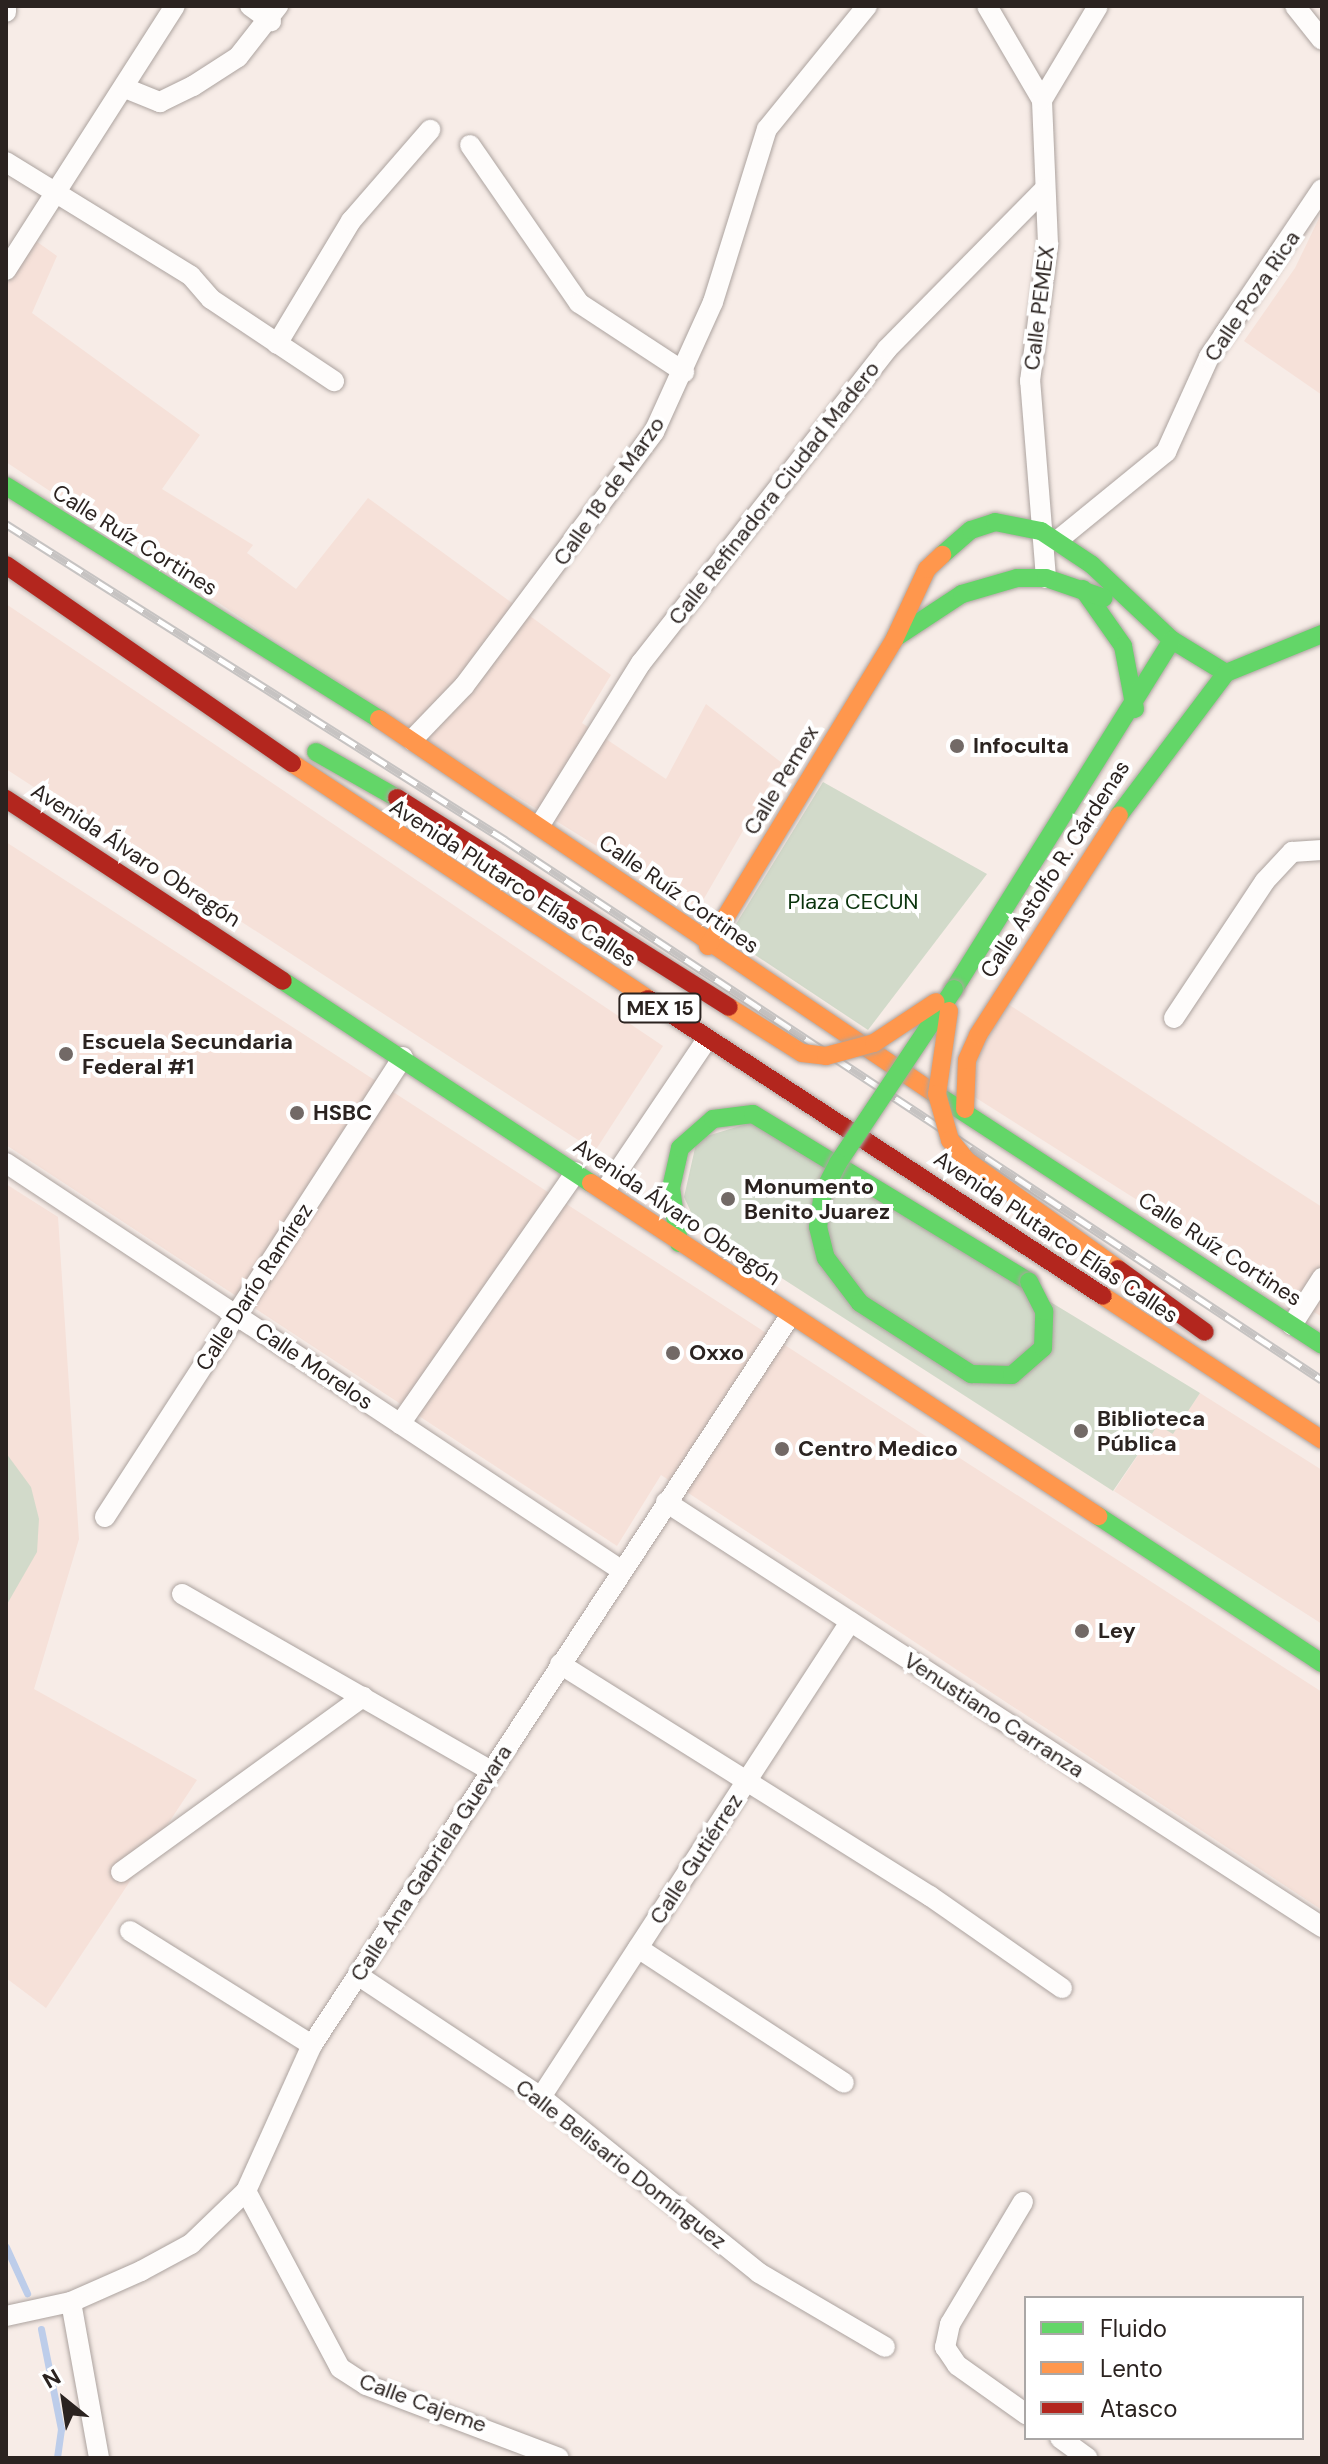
<!DOCTYPE html>
<meta charset="utf-8">
<style>
body{margin:0}
#map{position:relative;width:1328px;height:2464px;overflow:hidden;background:#f7ece7;font-family:"DM Sans",sans-serif}
div>[style]{position:absolute}
.built>*{inset:0;background:#f6e1d9}
.green>*{inset:0;background:#d2daca}
.stream>*{height:7px;margin:-3.5px;padding:0 3.5px;transform-origin:3.5px;border-radius:3.5px;background:#bdcdea}
.roads{filter:drop-shadow(0 0 2px #aca39f) drop-shadow(0 0 2px #aca39f)}
.street>*{height:20px;margin:-10px;padding:0 10px;transform-origin:10px;border-radius:10px;background:#fefcfb}
.fast>*{height:18px;margin:-9px;padding:0 9px;transform-origin:9px;border-radius:9px;background:#63d668}
.slow>*{height:18px;margin:-9px;padding:0 9px;transform-origin:9px;border-radius:9px;background:#ff974d}
.jam>*{height:18px;margin:-9px;padding:0 9px;transform-origin:9px;border-radius:9px;background:#b3261e}
.rail>*{height:9px;margin-top:-4.5px;transform-origin:0;background:repeating-linear-gradient(90deg,#fff 0 18px,#c6c3c2 0 36px);box-sizing:border-box;border-block:2px solid #c6c3c2}
.bridges{filter:drop-shadow(0 0 2px #aca39f) drop-shadow(0 0 2px #aca39f)}
.fast-bridge>*{height:18px;margin:-9px;padding:0 9px;transform-origin:9px;border-radius:9px;background:#63d668}
.slow-bridge>*{height:18px;margin:-9px;padding:0 9px;transform-origin:9px;border-radius:9px;background:#ff974d}
.jam-bridge>*{height:18px;margin:-9px;padding:0 9px;transform-origin:9px;border-radius:9px;background:#b3261e}
.dots>*{width:22px;height:22px;translate:-50% -50%;box-sizing:border-box;border:4px solid #fff;border-radius:50%}
span{translate:-50% -50%;white-space:nowrap;text-align:center;line-height:1.15;-webkit-text-stroke:8px #fff;paint-order:stroke}
.shield-label span{padding:2px 6px;background:#fff;border:2px solid;border-radius:6px;-webkit-text-stroke-width:0}
.shield-label{font-size:20px;color:#2b2320;font-weight:700}
.street-label{font-size:22px;color:#2b2320}
.poi-label{font-size:22px;color:#2b2320;font-weight:700}
.left{translate:0 -50%;text-align:left}
.park-label{font-size:22px;color:#0a330c}
.frame{position:absolute;inset:0;border:8px solid #2b2320;pointer-events:none}
.legend{position:absolute;left:1024px;top:2296px;width:280px;height:144px;box-sizing:border-box;background:#fff;border:2px solid #aaa7a6;margin:0;padding:10px 14px;list-style:none;font-size:24px;color:#2b2320}
.legend li{display:flex;align-items:center;gap:16px;height:40px}
.legend b{width:40px;border:2px solid #aaa7a6}
.north{position:absolute;left:24px;top:2360px;width:80px;height:80px;-webkit-text-stroke:6px #fff;paint-order:stroke;rotate:330deg;font-size:22px;font-weight:700;line-height:32px;text-align:center;color:#2b2320}
.north::after{content:'';display:block;margin:auto;width:28px;height:36px;background:#2b2320;clip-path:polygon(50% 0,100% 100%,50% 72%,0 100%)}
</style>
<div id="map">
<div class="built">
<i style="clip-path:polygon(1322px 212px,1322px 395px,1244px 341px,1295px 268px)"></i>
<i style="clip-path:polygon(36px 241px,57px 256px,32px 313px,200px 435px,162px 489px,253px 545px,247px 553px,296px 589px,368px 498px,611px 675px,582px 723px,666px 779px,706px 704px,782px 763px,702px 902px,692px 905px,441px 750px,6px 462px,6px 285px)"></i>
<i style="clip-path:polygon(6px 604px,663px 1046px,595px 1151px,6px 769px)"></i>
<i style="clip-path:polygon(6px 842px,1322px 1692px,1322px 1910px,661px 1475px,617px 1546px,6px 1145px)"></i>
<i style="clip-path:polygon(1008px 1004px,1322px 1207px,1322px 1317px,973px 1096px,979px 1052px)"></i>
<i style="clip-path:polygon(6px 1184px,58px 1217px,79px 1539px,34px 1689px,197px 1780px,46px 2008px,6px 1978px)"></i>
<i style="clip-path:polygon(1200px 1393px,1322px 1470px,1322px 1624px,1114px 1491px,1158px 1425px,1173px 1433px)"></i>
</div>
<div class="green">
<i style="clip-path:polygon(823px 782px,987px 874px,868px 1030px,728px 937px)"></i>
<i style="clip-path:polygon(753px 1122px,1067px 1312px,1200px 1393px,1173px 1434px,1158px 1425px,1113px 1491px,696px 1223px,684px 1197px,697px 1139px)"></i>
<i style="clip-path:polygon(6px 1453px,31px 1487px,39px 1519px,37px 1552px,6px 1606px)"></i>
</div>
<div class="stream">
<i style="left:6px;top:2247px;width:51px;rotate:65.5deg"></i>
<i style="left:41px;top:2329px;width:102px;rotate:78.7deg"></i>
<i style="left:61px;top:2429px;width:29px;rotate:98deg"></i>
</div>
<div class="roads">
<div class="street">
<i style="left:250px;top:6px;width:26px;rotate:36deg"></i>
<i style="left:987px;top:6px;width:109px;rotate:59.7deg"></i>
<i style="left:1295px;top:6px;width:43px;rotate:51.5deg"></i>
<i style="left:6px;top:7px;width:5px;rotate:90deg"></i>
<i style="left:125px;top:88px;width:38px;rotate:22deg"></i>
<i style="left:160px;top:102px;width:37px;rotate:-26deg"></i>
<i style="left:193px;top:86px;width:54px;rotate:-32.8deg"></i>
<i style="left:238px;top:57px;width:65px;rotate:-51.9deg"></i>
<i style="left:470px;top:145px;width:192px;rotate:55.4deg"></i>
<i style="left:579px;top:303px;width:126px;rotate:33.3deg"></i>
<i style="left:6px;top:162px;width:217px;rotate:31.6deg"></i>
<i style="left:191px;top:276px;width:30px;rotate:49deg"></i>
<i style="left:211px;top:299px;width:148px;rotate:33.7deg"></i>
<i style="left:6px;top:270px;width:313px;rotate:-57.4deg"></i>
<i style="left:277px;top:344px;width:144px;rotate:-59deg"></i>
<i style="left:351px;top:221px;width:121px;rotate:-49deg"></i>
<i style="left:1057px;top:541px;width:141px;rotate:-39.2deg"></i>
<i style="left:1166px;top:452px;width:104px;rotate:-65.6deg"></i>
<i style="left:1209px;top:357px;width:202px;rotate:-56.1deg"></i>
<i style="left:1046px;top:578px;width:198px;rotate:-94.6deg"></i>
<i style="left:1030px;top:381px;width:138px;rotate:-82.5deg"></i>
<i style="left:1048px;top:244px;width:144px;rotate:-92.4deg"></i>
<i style="left:1042px;top:100px;width:109px;rotate:-59.2deg"></i>
<i style="left:412px;top:740px;width:75px;rotate:-46.1deg"></i>
<i style="left:464px;top:686px;width:317px;rotate:-53.2deg"></i>
<i style="left:654px;top:432px;width:143px;rotate:-65.6deg"></i>
<i style="left:713px;top:302px;width:181px;rotate:-72.7deg"></i>
<i style="left:767px;top:129px;width:159px;rotate:-50.9deg"></i>
<i style="left:540px;top:825px;width:191px;rotate:-58.1deg"></i>
<i style="left:641px;top:663px;width:399px;rotate:-51.9deg"></i>
<i style="left:887px;top:349px;width:223px;rotate:-45.4deg"></i>
<i style="left:1174px;top:1018px;width:164px;rotate:-56.4deg"></i>
<i style="left:1265px;top:881px;width:40px;rotate:-47deg"></i>
<i style="left:1292px;top:852px;width:30px;rotate:-4deg"></i>
<i style="left:6px;top:1163px;width:737px;rotate:33.5deg"></i>
<i style="left:606px;top:1189px;width:181px;rotate:-56deg"></i>
<i style="left:1292px;top:1325px;width:56px;rotate:-57.4deg"></i>
<i style="left:400px;top:1424px;width:307px;rotate:-55.1deg"></i>
<i style="left:666px;top:1502px;width:782px;rotate:32.94deg"></i>
<i style="left:105px;top:1517px;width:548px;rotate:-57.06deg"></i>
<i style="left:182px;top:1594px;width:354px;rotate:29.8deg"></i>
<i style="left:560px;top:1664px;width:437px;rotate:32.1deg"></i>
<i style="left:930px;top:1896px;width:161px;rotate:34.9deg"></i>
<i style="left:121px;top:1872px;width:299px;rotate:-35.9deg"></i>
<i style="left:130px;top:1931px;width:215px;rotate:32.1deg"></i>
<i style="left:638px;top:1948px;width:246px;rotate:33.2deg"></i>
<i style="left:359px;top:1976px;width:219px;rotate:33.6deg"></i>
<i style="left:541px;top:2097px;width:280px;rotate:38.9deg"></i>
<i style="left:759px;top:2273px;width:146px;rotate:30.4deg"></i>
<i style="left:541px;top:2097px;width:567px;rotate:-56.95deg"></i>
<i style="left:246px;top:2191px;width:200px;rotate:62deg"></i>
<i style="left:340px;top:2368px;width:31px;rotate:33deg"></i>
<i style="left:366px;top:2385px;width:206px;rotate:20.7deg"></i>
<i style="left:1023px;top:2202px;width:142px;rotate:120.9deg"></i>
<i style="left:950px;top:2324px;width:24px;rotate:102deg"></i>
<i style="left:945px;top:2347px;width:22px;rotate:56deg"></i>
<i style="left:957px;top:2365px;width:85px;rotate:35.4deg"></i>
<i style="left:71px;top:2302px;width:158px;rotate:79.8deg"></i>
<i style="left:6px;top:2316px;width:66px;rotate:-12.2deg"></i>
<i style="left:71px;top:2302px;width:77px;rotate:-23.9deg"></i>
<i style="left:141px;top:2271px;width:57px;rotate:-28.4deg"></i>
<i style="left:191px;top:2244px;width:76px;rotate:-43.9deg"></i>
<i style="left:246px;top:2191px;width:160px;rotate:-65.7deg"></i>
<i style="left:312px;top:2045px;width:872px;rotate:-56.75deg"></i>
<i style="left:1060px;top:2438px;width:34px;rotate:36deg"></i>
</div>
<div class="fast">
<i style="left:6px;top:486px;width:440px;rotate:32deg"></i>
<i style="left:942px;top:555px;width:38px;rotate:-41deg"></i>
<i style="left:971px;top:530px;width:25px;rotate:-18deg"></i>
<i style="left:995px;top:522px;width:47px;rotate:11.1deg"></i>
<i style="left:1041px;top:531px;width:61px;rotate:33.7deg"></i>
<i style="left:1092px;top:565px;width:110px;rotate:43.2deg"></i>
<i style="left:1172px;top:640px;width:63px;rotate:31.4deg"></i>
<i style="left:1226px;top:673px;width:104px;rotate:-22.1deg"></i>
<i style="left:1083px;top:589px;width:70px;rotate:54.9deg"></i>
<i style="left:1123px;top:646px;width:64px;rotate:79.2deg"></i>
<i style="left:895px;top:638px;width:80px;rotate:-33.3deg"></i>
<i style="left:962px;top:594px;width:57px;rotate:-16.2deg"></i>
<i style="left:1017px;top:578px;width:29px"></i>
<i style="left:1046px;top:578px;width:61px;rotate:19deg"></i>
<i style="left:316px;top:752px;width:93px;rotate:29.6deg"></i>
<i style="left:1119px;top:815px;width:178px;rotate:-53deg"></i>
<i style="left:283px;top:981px;width:368px;rotate:33.3deg"></i>
<i style="left:954px;top:989px;width:411px;rotate:-58deg"></i>
<i style="left:931px;top:1091px;width:466px;rotate:33deg"></i>
<i style="left:679px;top:1243px;width:56px;rotate:-98.3deg"></i>
<i style="left:671px;top:1188px;width:41px;rotate:-77.3deg"></i>
<i style="left:680px;top:1148px;width:44px;rotate:-41.3deg"></i>
<i style="left:713px;top:1119px;width:40px;rotate:-7.1deg"></i>
<i style="left:753px;top:1114px;width:323px;rotate:31.3deg"></i>
<i style="left:1098px;top:1516px;width:268px;rotate:33.3deg"></i>
</div>
<div class="slow">
<i style="left:379px;top:719px;width:666px;rotate:33.98deg"></i>
<i style="left:292px;top:763px;width:427px;rotate:33.5deg"></i>
<i style="left:708px;top:946px;width:358px;rotate:-58.7deg"></i>
<i style="left:894px;top:640px;width:78px;rotate:-65.1deg"></i>
<i style="left:927px;top:569px;width:21px;rotate:-43deg"></i>
<i style="left:965px;top:1109px;width:49px;rotate:-87.7deg"></i>
<i style="left:967px;top:1060px;width:27px;rotate:-66deg"></i>
<i style="left:978px;top:1035px;width:261px;rotate:-57.3deg"></i>
<i style="left:591px;top:1183px;width:607px;rotate:33.3deg"></i>
<i style="left:1103px;top:1296px;width:262px;rotate:33.3deg"></i>
</div>
<div class="jam">
<i style="left:6px;top:565px;width:348px;rotate:34.7deg"></i>
<i style="left:6px;top:799px;width:331px;rotate:33.3deg"></i>
<i style="left:648px;top:999px;width:543px;rotate:33.13deg"></i>
</div>
</div>
<div class="rail">
<i style="left:6px;top:524px;width:591px;rotate:32.34deg"></i>
<i style="left:505px;top:840px;width:979px;rotate:33.46deg"></i>
</div>
<div class="bridges">
<div class="fast-bridge">
<i style="left:954px;top:989px;width:209px;rotate:123.7deg"></i>
<i style="left:838px;top:1163px;width:33px;rotate:117deg"></i>
<i style="left:823px;top:1192px;width:35px;rotate:98deg"></i>
<i style="left:818px;top:1227px;width:32px;rotate:76deg"></i>
<i style="left:826px;top:1258px;width:56px;rotate:52.9deg"></i>
<i style="left:860px;top:1303px;width:132px;rotate:32.6deg"></i>
<i style="left:971px;top:1374px;width:41px;rotate:1.4deg"></i>
<i style="left:1012px;top:1375px;width:41px;rotate:-41.1deg"></i>
<i style="left:1043px;top:1348px;width:37px;rotate:-88deg"></i>
<i style="left:1044px;top:1311px;width:33px;rotate:-117deg"></i>
</div>
<div class="slow-bridge">
<i style="left:729px;top:1007px;width:86px;rotate:32.2deg"></i>
<i style="left:802px;top:1053px;width:24px;rotate:7deg"></i>
<i style="left:826px;top:1056px;width:50px;rotate:-15.2deg"></i>
<i style="left:874px;top:1043px;width:74px;rotate:-33.5deg"></i>
<i style="left:949px;top:1011px;width:84px;rotate:98.2deg"></i>
<i style="left:937px;top:1094px;width:48px;rotate:74.2deg"></i>
<i style="left:950px;top:1140px;width:26px;rotate:51deg"></i>
<i style="left:966px;top:1160px;width:187px;rotate:35.6deg"></i>
</div>
<div class="jam-bridge">
<i style="left:397px;top:798px;width:392px;rotate:32.2deg"></i>
<i style="left:1118px;top:1269px;width:107px;rotate:35.9deg"></i>
</div>
</div>
<div class="dots">
<i style="left:957px;top:746px;background:#726966"></i>
<i style="left:66px;top:1054px;background:#726966"></i>
<i style="left:297px;top:1113px;background:#726966"></i>
<i style="left:728px;top:1199px;background:#726966"></i>
<i style="left:673px;top:1353px;background:#726966"></i>
<i style="left:1081px;top:1431px;background:#726966"></i>
<i style="left:782px;top:1449px;background:#726966"></i>
<i style="left:1082px;top:1631px;background:#726966"></i>
</div>
<div class="shield-label">
<span style="left:660px;top:1008px">MEX 15</span>
</div>
<div class="street-label">
<span style="left:1252px;top:296px;rotate:-56deg">Calle Poza Rica</span>
<span style="left:1039px;top:308px;rotate:-83deg">Calle PEMEX</span>
<span style="left:609px;top:491px;rotate:-55deg">Calle 18 de Marzo</span>
<span style="left:774px;top:493px;rotate:-52deg">Calle Refinadora Ciudad Madero</span>
<span style="left:135px;top:540px;rotate:32deg">Calle Ruíz Cortines</span>
<span style="left:781px;top:780px;rotate:-59deg">Calle Pemex</span>
<span style="left:136px;top:855px;rotate:33deg">Avenida Álvaro Obregón</span>
<span style="left:1055px;top:869px;rotate:-57deg">Calle Astolfo R. Cárdenas</span>
<span style="left:513px;top:883px;rotate:33deg">Avenida Plutarco Elías Calles</span>
<span style="left:679px;top:894px;rotate:35deg">Calle Ruíz Cortines</span>
<span style="left:677px;top:1212px;rotate:34deg">Avenida Álvaro Obregón</span>
<span style="left:1056px;top:1237px;rotate:34deg">Avenida Plutarco Elías Calles</span>
<span style="left:1220px;top:1249px;rotate:33deg">Calle Ruíz Cortines</span>
<span style="left:254px;top:1287px;rotate:-57deg">Calle Darío Ramírez</span>
<span style="left:314px;top:1366px;rotate:34deg">Calle Morelos</span>
<span style="left:994px;top:1715px;rotate:33deg">Venustiano Carranza</span>
<span style="left:696px;top:1859px;rotate:-57deg">Calle Gutiérrez</span>
<span style="left:431px;top:1863px;rotate:-57deg">Calle Ana Gabriela Guevara</span>
<span style="left:621px;top:2164px;rotate:38deg">Calle Belisario Domínguez</span>
<span style="left:423px;top:2403px;rotate:20deg">Calle Cajeme</span>
</div>
<div class="poi-label">
<span class="left" style="left:973px;top:746px">Infoculta</span>
<span class="left" style="left:82px;top:1054px">Escuela Secundaria<br>Federal #1</span>
<span class="left" style="left:313px;top:1113px">HSBC</span>
<span class="left" style="left:744px;top:1199px">Monumento<br>Benito Juarez</span>
<span class="left" style="left:689px;top:1353px">Oxxo</span>
<span class="left" style="left:1097px;top:1431px">Biblioteca<br>Pública</span>
<span class="left" style="left:798px;top:1449px">Centro Medico</span>
<span class="left" style="left:1098px;top:1631px">Ley</span>
</div>
<div class="park-label">
<span style="left:853px;top:902px">Plaza CECUN</span>
</div>
<div class="frame"></div>
<ul class="legend">
<li><b style="height:10px;background:#63d668"></b>Fluido</li>
<li><b style="height:10px;background:#ff974d"></b>Lento</li>
<li><b style="height:10px;background:#b3261e"></b>Atasco</li>
</ul>
<div class="north">N</div>
</div>
